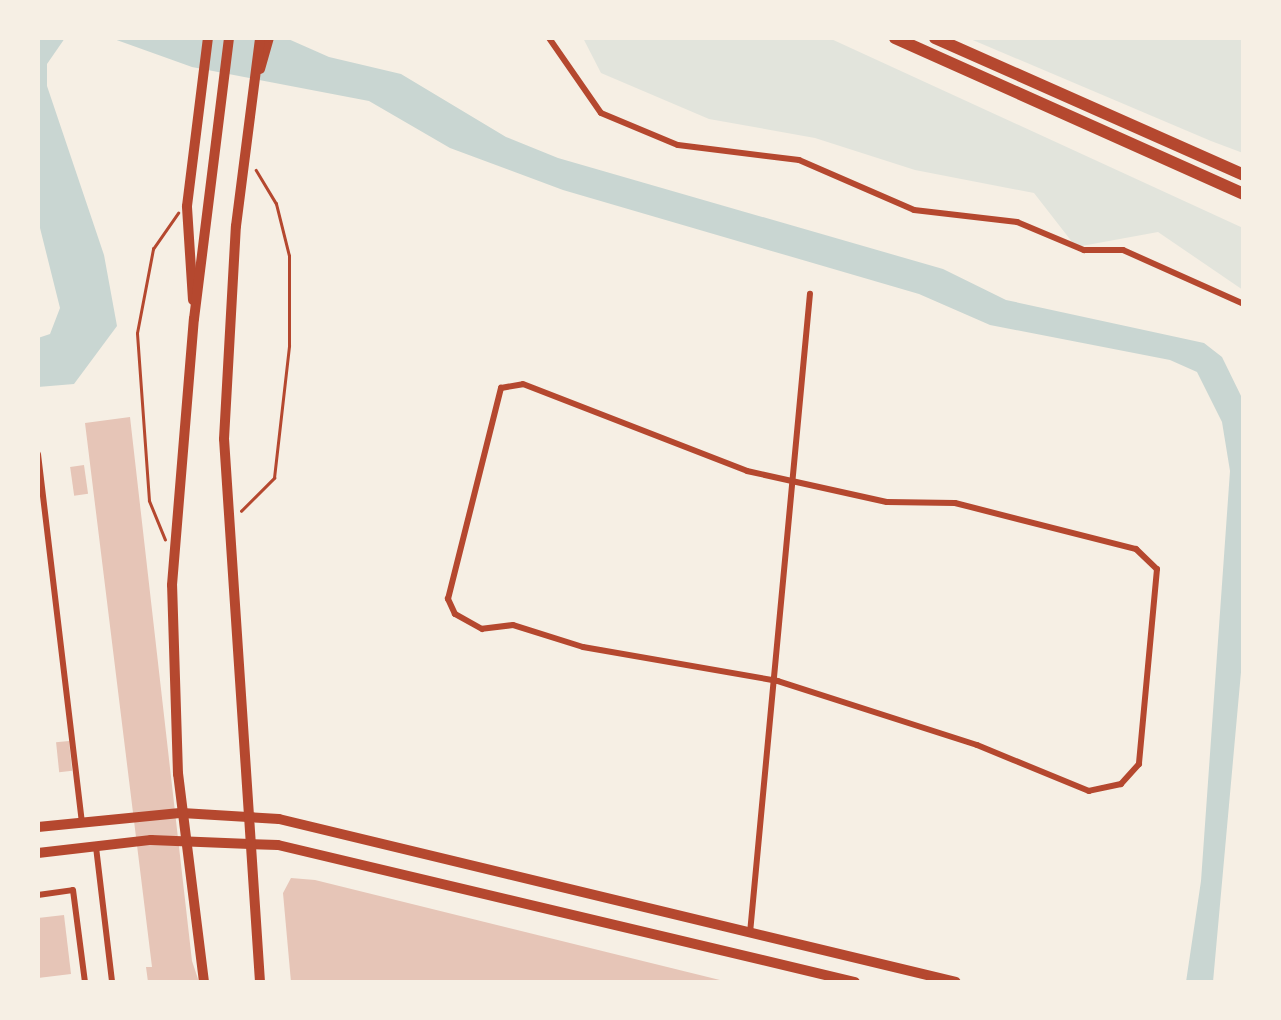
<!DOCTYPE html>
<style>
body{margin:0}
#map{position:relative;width:1281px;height:1020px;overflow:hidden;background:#f6efe4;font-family:Bitter,serif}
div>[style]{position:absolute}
.green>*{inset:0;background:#e2e4dc}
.water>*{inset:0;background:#c9d6d2}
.building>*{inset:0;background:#e6c5b7;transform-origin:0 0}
.path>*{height:2.5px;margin:-1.25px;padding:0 1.25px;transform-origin:1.25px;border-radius:1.25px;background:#b5482f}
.minor>*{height:6px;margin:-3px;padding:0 3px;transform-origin:3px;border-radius:3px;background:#b5482f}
.secondary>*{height:10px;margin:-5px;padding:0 5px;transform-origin:5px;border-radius:5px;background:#b5482f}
.primary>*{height:10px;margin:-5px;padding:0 5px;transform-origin:5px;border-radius:5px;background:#b5482f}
.motorway>*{height:12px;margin:-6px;padding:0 6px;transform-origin:6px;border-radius:6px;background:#b5482f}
span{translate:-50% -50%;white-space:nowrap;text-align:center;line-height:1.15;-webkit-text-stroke:9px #f6efe4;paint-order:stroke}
.frame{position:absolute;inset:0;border:40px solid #f6efe4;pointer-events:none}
</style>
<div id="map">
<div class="green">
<i style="clip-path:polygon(583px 38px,829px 38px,1243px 228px,1243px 290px,1158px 232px,1076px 247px,1034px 193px,915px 170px,815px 138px,709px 119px,601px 73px)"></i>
<i style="clip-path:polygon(968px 38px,1243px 39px,1243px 153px,1211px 141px)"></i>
</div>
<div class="water">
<i style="clip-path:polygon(38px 38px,65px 38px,47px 64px,47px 86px,104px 255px,117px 326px,74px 384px,38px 387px,38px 338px,50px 334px,60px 308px,38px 220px)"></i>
<i style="clip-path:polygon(111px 38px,286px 38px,329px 57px,401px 74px,506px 137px,558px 158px,943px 269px,1006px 300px,1204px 343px,1222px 357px,1243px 400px,1244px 639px,1213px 982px,1186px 982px,1201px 881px,1230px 471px,1222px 422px,1197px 372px,1170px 360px,990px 325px,919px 294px,563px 190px,450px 148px,369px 101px,192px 67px)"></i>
</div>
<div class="building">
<i style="clip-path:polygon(130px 417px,192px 961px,199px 982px,148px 982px,146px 967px,152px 967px,85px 423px)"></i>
<i style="left:84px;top:465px;width:29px;height:14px;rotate:82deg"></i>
<i style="left:69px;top:741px;width:30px;height:13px;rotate:84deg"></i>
<i style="clip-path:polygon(291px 878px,315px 880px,728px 982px,291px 982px,283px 893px)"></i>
<i style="clip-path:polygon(64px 915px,71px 974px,38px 978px,38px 918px)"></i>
</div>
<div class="path">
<i style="left:241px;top:511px;width:47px;rotate:-45deg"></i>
<i style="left:274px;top:478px;width:133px;rotate:-83.5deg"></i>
<i style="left:289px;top:346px;width:90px;rotate:-90deg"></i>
<i style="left:289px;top:256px;width:54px;rotate:-104deg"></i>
<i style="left:276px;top:204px;width:39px;rotate:-121deg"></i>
<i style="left:165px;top:540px;width:42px;rotate:-112.3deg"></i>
<i style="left:149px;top:501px;width:168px;rotate:-94.1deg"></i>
<i style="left:137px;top:333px;width:86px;rotate:-79.2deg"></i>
<i style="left:153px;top:249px;width:44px;rotate:-55.2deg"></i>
</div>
<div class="minor">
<i style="left:549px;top:38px;width:91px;rotate:55.3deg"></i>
<i style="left:601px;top:113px;width:83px;rotate:22.6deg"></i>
<i style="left:678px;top:145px;width:122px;rotate:7.1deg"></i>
<i style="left:799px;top:160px;width:125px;rotate:23.5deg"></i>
<i style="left:914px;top:210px;width:104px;rotate:6.6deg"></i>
<i style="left:1017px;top:222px;width:73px;rotate:22.7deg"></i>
<i style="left:1084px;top:250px;width:39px"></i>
<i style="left:1123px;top:250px;width:133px;rotate:24.1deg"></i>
<i style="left:523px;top:384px;width:240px;rotate:21.2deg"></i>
<i style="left:747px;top:471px;width:143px;rotate:12.5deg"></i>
<i style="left:887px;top:502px;width:68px;rotate:0.8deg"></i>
<i style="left:955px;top:503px;width:187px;rotate:14.3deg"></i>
<i style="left:1136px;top:549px;width:29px;rotate:44deg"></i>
<i style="left:1157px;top:569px;width:196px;rotate:95.3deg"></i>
<i style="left:1139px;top:764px;width:27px;rotate:132deg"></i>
<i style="left:1121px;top:784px;width:33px;rotate:168deg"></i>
<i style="left:1089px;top:791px;width:121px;rotate:-157.7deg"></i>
<i style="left:977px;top:745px;width:209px;rotate:-162.2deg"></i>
<i style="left:778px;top:681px;width:198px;rotate:-170.1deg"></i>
<i style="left:583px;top:647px;width:73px;rotate:-162.6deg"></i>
<i style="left:513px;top:625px;width:31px;rotate:173deg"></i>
<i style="left:482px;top:629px;width:31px;rotate:-151deg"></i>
<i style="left:455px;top:614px;width:17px;rotate:-115deg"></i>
<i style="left:448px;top:599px;width:218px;rotate:-75.9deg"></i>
<i style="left:501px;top:388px;width:22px;rotate:-10deg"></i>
<i style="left:38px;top:454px;width:371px;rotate:83.2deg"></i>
<i style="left:96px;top:847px;width:136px;rotate:83.2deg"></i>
<i style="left:38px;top:895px;width:35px;rotate:-8deg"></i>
<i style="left:73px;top:890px;width:93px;rotate:82.6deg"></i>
<i style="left:750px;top:933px;width:642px;rotate:-84.64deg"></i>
</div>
<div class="secondary">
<i style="left:260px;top:69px;width:32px;rotate:-74deg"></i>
<i style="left:193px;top:300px;width:94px;rotate:-93.7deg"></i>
<i style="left:187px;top:206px;width:169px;rotate:-82.9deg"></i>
<i style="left:38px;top:827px;width:145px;rotate:-5.6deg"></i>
<i style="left:182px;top:813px;width:97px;rotate:3.5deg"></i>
<i style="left:279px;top:819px;width:696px;rotate:13.54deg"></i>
<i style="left:38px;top:853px;width:114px;rotate:-6.6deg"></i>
<i style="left:151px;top:840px;width:127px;rotate:2.3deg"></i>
<i style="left:278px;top:845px;width:593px;rotate:13.36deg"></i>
</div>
<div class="primary">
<i style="left:204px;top:982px;width:210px;rotate:-97.1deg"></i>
<i style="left:178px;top:774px;width:189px;rotate:-91.8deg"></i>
<i style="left:172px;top:585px;width:267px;rotate:-85.3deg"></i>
<i style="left:194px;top:319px;width:283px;rotate:-82.9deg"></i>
<i style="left:260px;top:982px;width:544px;rotate:-93.79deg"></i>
<i style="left:224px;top:439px;width:213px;rotate:-86.8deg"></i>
<i style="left:236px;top:226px;width:190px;rotate:-82.7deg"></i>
</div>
<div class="motorway">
<i style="left:895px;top:38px;width:382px;rotate:24.1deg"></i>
<i style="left:935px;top:38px;width:338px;rotate:23.9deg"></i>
</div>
<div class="frame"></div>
</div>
